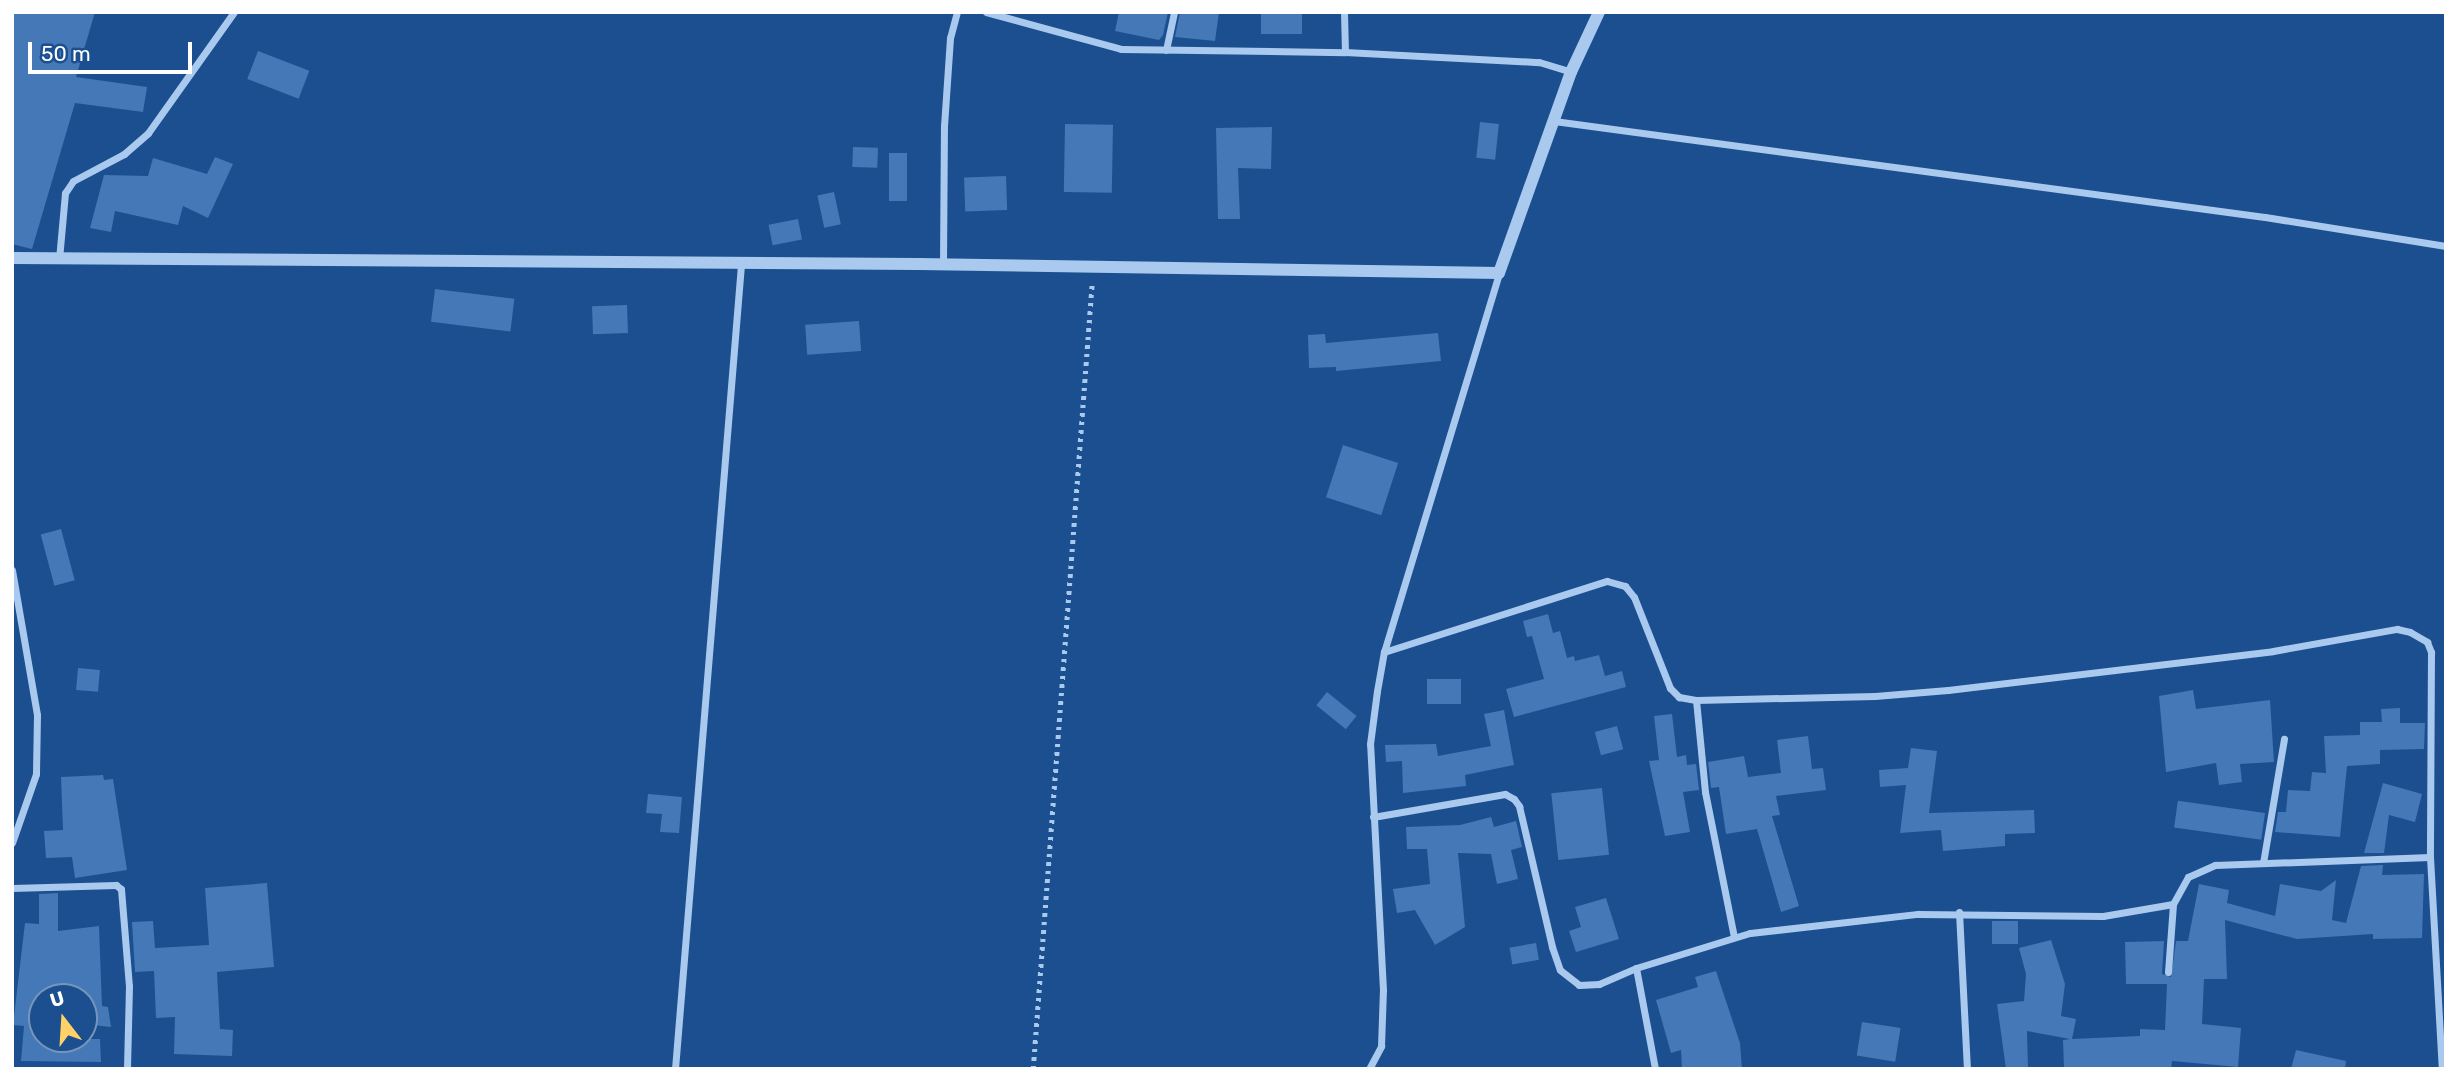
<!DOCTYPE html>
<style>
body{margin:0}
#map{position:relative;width:2458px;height:1081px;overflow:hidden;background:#1b4f8f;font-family:Rubik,sans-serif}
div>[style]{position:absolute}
.building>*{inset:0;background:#4478b7;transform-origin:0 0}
.path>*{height:4.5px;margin-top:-2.25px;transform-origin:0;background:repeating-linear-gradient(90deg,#a9c9ee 0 3.5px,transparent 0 8.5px)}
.minor>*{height:7px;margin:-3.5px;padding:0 3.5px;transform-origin:3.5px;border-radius:3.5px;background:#a9c9ee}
.tertiary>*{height:12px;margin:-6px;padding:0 6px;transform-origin:6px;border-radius:6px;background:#a9c9ee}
span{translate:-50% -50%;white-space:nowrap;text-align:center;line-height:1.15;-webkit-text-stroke:5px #1b4f8f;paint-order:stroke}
.frame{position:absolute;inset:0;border:14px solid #fff;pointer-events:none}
.north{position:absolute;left:28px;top:983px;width:70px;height:70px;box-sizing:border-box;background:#1b4f8f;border:2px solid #7695bc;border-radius:50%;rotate:343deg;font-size:19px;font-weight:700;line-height:28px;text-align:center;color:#fff}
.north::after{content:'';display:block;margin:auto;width:24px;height:32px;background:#ffd166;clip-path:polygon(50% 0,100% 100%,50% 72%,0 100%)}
.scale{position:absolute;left:28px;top:42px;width:164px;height:32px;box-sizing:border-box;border:4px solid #fff;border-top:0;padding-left:9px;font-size:21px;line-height:24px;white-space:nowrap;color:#fff;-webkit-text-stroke:5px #1b4f8f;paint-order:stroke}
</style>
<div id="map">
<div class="building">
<i style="clip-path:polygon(12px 12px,95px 12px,76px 77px,147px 87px,143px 112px,75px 103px,32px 249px,12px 244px)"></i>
<i style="clip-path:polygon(1119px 12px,1168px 12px,1163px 35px,1159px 40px,1115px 31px)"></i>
<i style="clip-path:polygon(1180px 12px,1219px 12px,1215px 41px,1175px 37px)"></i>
<i style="left:1261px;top:12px;width:41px;height:22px"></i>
<i style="left:258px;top:51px;width:55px;height:30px;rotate:21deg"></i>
<i style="left:1480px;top:122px;width:19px;height:36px;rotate:6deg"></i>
<i style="left:1065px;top:124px;width:48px;height:68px;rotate:1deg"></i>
<i style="clip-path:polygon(1272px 127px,1271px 169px,1238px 168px,1240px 219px,1218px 219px,1216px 128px)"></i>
<i style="left:853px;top:147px;width:25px;height:20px;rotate:2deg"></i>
<i style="left:889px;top:153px;width:18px;height:48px"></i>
<i style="clip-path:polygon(215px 157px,233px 164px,208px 218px,183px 206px,178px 225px,115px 211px,111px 232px,90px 228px,104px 175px,148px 176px,153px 158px,207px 174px)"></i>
<i style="left:1006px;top:176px;width:34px;height:42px;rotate:88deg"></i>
<i style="left:834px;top:192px;width:33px;height:17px;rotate:78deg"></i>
<i style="left:798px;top:219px;width:21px;height:30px;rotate:79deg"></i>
<i style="left:435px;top:289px;width:80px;height:33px;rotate:7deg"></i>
<i style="left:627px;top:305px;width:28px;height:35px;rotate:88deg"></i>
<i style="left:859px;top:321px;width:30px;height:54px;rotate:86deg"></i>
<i style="clip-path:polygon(1438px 333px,1441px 361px,1336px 371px,1336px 367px,1309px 368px,1308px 335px,1325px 334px,1326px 343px)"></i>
<i style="left:1343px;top:445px;width:58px;height:55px;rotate:18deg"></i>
<i style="left:61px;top:529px;width:53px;height:21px;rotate:75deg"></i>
<i style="clip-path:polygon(1548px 614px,1553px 633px,1560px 631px,1567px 658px,1574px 656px,1575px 661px,1599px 655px,1605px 676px,1622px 671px,1626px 687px,1514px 717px,1506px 689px,1544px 679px,1532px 636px,1527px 637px,1523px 621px)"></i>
<i style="left:78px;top:668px;width:22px;height:22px;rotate:5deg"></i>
<i style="left:1427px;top:679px;width:34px;height:25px"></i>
<i style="clip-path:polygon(2193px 690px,2196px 709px,2270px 700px,2274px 762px,2240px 764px,2242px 782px,2219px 785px,2216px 763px,2166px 772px,2159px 696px)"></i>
<i style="left:1327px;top:692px;width:38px;height:17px;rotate:39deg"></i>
<i style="clip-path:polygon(2400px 708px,2400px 723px,2425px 723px,2424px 749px,2380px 750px,2380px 764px,2347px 766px,2340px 837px,2275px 832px,2278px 812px,2286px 812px,2288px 790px,2310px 791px,2312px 772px,2326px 773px,2324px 736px,2360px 735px,2360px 722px,2382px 722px,2381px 709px)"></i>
<i style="clip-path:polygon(1504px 710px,1514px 765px,1465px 775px,1466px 786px,1403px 793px,1402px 761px,1386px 762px,1385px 745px,1436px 744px,1438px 756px,1491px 746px,1484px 714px)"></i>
<i style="clip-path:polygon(1672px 714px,1677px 757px,1686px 755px,1687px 765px,1696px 764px,1699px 790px,1683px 792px,1690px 832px,1665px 836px,1649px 761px,1659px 760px,1654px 716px)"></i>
<i style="left:1617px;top:726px;width:24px;height:23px;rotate:75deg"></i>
<i style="clip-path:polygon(1808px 736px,1812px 769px,1823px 768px,1826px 790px,1776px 796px,1780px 815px,1772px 816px,1799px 906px,1781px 912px,1757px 829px,1726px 834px,1719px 787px,1711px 788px,1708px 762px,1744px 756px,1748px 777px,1781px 773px,1777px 740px)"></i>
<i style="clip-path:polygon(1911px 748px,1937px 751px,1929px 813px,2034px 810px,2035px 833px,2005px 834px,2005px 846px,1943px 851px,1941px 830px,1900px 833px,1906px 785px,1880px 787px,1879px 770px,1908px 768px)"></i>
<i style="clip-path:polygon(103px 775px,104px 780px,113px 779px,127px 870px,75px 878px,72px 857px,46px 858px,44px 831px,63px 830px,61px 777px)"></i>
<i style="clip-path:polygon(2383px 783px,2422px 794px,2415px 822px,2389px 815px,2384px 853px,2364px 853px)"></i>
<i style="left:1602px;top:788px;width:67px;height:51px;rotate:84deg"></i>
<i style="clip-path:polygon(648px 794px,682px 797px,679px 833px,660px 832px,662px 814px,646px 813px)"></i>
<i style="left:2265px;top:813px;width:27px;height:88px;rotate:98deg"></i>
<i style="clip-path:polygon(1491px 817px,1494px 827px,1516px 821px,1522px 847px,1511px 850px,1518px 879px,1497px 884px,1491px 854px,1458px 853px,1465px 927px,1435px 945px,1415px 910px,1397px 913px,1393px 889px,1430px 884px,1427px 849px,1407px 849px,1406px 827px,1460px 825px)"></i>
<i style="clip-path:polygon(2383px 865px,2382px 875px,2424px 874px,2422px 938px,2373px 939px,2373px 934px,2297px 939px,2225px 920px,2227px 979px,2204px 979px,2202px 1024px,2241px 1028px,2238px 1067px,2172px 1061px,2171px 1069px,2064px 1069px,2063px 1040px,2070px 1039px,2027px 1031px,2028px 1069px,2006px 1069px,1997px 1004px,2024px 1001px,2026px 974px,2019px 948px,2051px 940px,2065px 984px,2061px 1016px,2076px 1019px,2072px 1039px,2140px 1036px,2140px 1029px,2165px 1030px,2167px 984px,2126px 984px,2125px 942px,2164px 941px,2162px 974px,2171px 977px,2176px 941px,2188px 941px,2199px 884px,2229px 890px,2227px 903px,2275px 916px,2280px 884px,2321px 891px,2336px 880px,2332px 920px,2346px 923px,2361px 866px)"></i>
<i style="clip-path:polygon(267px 883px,274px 967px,217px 972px,220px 1029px,233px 1030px,232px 1056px,174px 1054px,175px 1017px,156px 1018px,154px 971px,135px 972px,132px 922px,153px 921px,155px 948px,209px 945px,205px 888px)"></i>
<i style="clip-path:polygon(58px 893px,58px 931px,99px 926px,102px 1006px,108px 1007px,111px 1027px,84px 1024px,84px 995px,42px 991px,42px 1039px,100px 1039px,101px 1062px,21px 1061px,24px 1026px,13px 1025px,25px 923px,39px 924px,39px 894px)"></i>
<i style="clip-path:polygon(1606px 898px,1619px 939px,1576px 952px,1569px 931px,1581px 927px,1575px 907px)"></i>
<i style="left:1992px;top:921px;width:26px;height:23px"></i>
<i style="left:1536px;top:943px;width:17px;height:27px;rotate:80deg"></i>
<i style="clip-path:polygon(1716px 971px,1740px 1043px,1742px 1069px,1682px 1069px,1681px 1050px,1671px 1053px,1656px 1000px,1698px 987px,1695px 977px)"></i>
<i style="left:1862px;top:1022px;width:39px;height:34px;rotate:9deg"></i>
<i style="clip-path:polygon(2296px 1050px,2346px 1061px,2345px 1069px,2291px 1069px)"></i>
</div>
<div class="path">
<i style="left:1033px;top:1069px;width:788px;rotate:-85.71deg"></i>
</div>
<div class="minor">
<i style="left:986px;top:12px;width:140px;rotate:15.3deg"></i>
<i style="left:1121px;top:49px;width:224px;rotate:0.8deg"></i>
<i style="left:1345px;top:52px;width:194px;rotate:3deg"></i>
<i style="left:1539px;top:62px;width:34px;rotate:17deg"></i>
<i style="left:1344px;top:12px;width:40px;rotate:88.6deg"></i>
<i style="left:1166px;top:50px;width:39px;rotate:-78deg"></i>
<i style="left:1554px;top:121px;width:717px;rotate:7.69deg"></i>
<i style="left:2265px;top:217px;width:183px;rotate:9.1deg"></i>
<i style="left:59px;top:259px;width:66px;rotate:-84.8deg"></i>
<i style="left:65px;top:193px;width:14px;rotate:-56deg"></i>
<i style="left:73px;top:181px;width:58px;rotate:-27.9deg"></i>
<i style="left:124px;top:154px;width:32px;rotate:-41deg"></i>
<i style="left:148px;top:133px;width:148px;rotate:-54.6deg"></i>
<i style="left:943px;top:264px;width:138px;rotate:-89.6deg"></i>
<i style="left:944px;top:126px;width:88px;rotate:-86.1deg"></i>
<i style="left:950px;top:38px;width:27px;rotate:-75deg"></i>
<i style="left:12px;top:570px;width:147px;rotate:80.2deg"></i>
<i style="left:37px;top:715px;width:59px;rotate:91deg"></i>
<i style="left:36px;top:774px;width:73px;rotate:109.2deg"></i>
<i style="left:1384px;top:652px;width:234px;rotate:-17.7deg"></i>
<i style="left:1607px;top:581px;width:19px;rotate:16deg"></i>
<i style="left:1625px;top:586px;width:14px;rotate:51deg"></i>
<i style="left:1634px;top:597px;width:98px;rotate:68.4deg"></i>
<i style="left:1670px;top:688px;width:13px;rotate:45deg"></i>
<i style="left:1679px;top:697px;width:17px;rotate:10deg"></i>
<i style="left:1696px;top:700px;width:179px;rotate:-1.3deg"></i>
<i style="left:1875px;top:696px;width:73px;rotate:-4.7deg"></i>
<i style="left:1948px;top:690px;width:327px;rotate:-6.8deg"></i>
<i style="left:2273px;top:651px;width:126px;rotate:-10.1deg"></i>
<i style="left:2397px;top:629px;width:13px;rotate:13deg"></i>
<i style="left:2410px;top:632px;width:20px;rotate:30deg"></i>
<i style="left:2427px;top:642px;width:11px;rotate:68deg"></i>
<i style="left:2431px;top:652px;width:205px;rotate:90.3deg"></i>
<i style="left:2430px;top:857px;width:212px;rotate:86.8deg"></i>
<i style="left:1696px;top:700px;width:92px;rotate:84.4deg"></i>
<i style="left:1705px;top:792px;width:148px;rotate:78.7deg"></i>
<i style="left:1373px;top:817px;width:134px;rotate:-9.9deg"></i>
<i style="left:1505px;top:794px;width:10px;rotate:29deg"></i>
<i style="left:1514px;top:799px;width:9px;rotate:54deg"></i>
<i style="left:1519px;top:806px;width:145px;rotate:76.8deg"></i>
<i style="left:1552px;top:947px;width:24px;rotate:71deg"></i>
<i style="left:1560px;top:970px;width:24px;rotate:38deg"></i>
<i style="left:1579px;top:985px;width:20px;rotate:-3deg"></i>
<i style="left:1599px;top:984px;width:40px;rotate:-23.4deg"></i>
<i style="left:1636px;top:968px;width:119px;rotate:-17.1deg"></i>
<i style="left:1750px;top:933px;width:169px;rotate:-6.5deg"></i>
<i style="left:1918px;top:914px;width:185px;rotate:0.6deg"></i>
<i style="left:2103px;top:916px;width:71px;rotate:-9.7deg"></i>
<i style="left:2173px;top:904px;width:31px;rotate:-61deg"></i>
<i style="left:2188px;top:877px;width:30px;rotate:-24deg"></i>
<i style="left:2215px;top:865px;width:215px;rotate:-2.1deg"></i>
<i style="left:2263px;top:863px;width:126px;rotate:-80.4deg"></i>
<i style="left:12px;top:888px;width:104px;rotate:-1.7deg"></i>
<i style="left:116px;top:885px;width:6px;rotate:39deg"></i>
<i style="left:121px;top:889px;width:97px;rotate:85.3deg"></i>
<i style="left:129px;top:986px;width:83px;rotate:91.4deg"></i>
<i style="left:1959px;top:912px;width:157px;rotate:87.1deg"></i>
<i style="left:1636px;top:968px;width:103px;rotate:79.3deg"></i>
<i style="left:2168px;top:972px;width:68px;rotate:-85.8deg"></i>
<i style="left:675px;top:1069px;width:808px;rotate:-85.31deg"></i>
<i style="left:1369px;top:1069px;width:26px;rotate:-62deg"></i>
<i style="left:1381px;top:1046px;width:56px;rotate:-88deg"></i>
<i style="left:1383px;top:990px;width:246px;rotate:-93deg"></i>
<i style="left:1370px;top:744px;width:53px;rotate:-82.5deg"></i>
<i style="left:1377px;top:691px;width:40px;rotate:-80deg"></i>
<i style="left:1384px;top:652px;width:396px;rotate:-73.1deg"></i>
</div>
<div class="tertiary">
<i style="left:12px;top:258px;width:907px;rotate:0.38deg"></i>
<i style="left:919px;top:264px;width:580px;rotate:0.89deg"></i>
<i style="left:1499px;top:273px;width:214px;rotate:-70.3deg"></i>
<i style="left:1571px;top:72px;width:66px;rotate:-65deg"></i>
</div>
<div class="frame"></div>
<div class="north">U</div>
<div class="scale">50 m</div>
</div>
